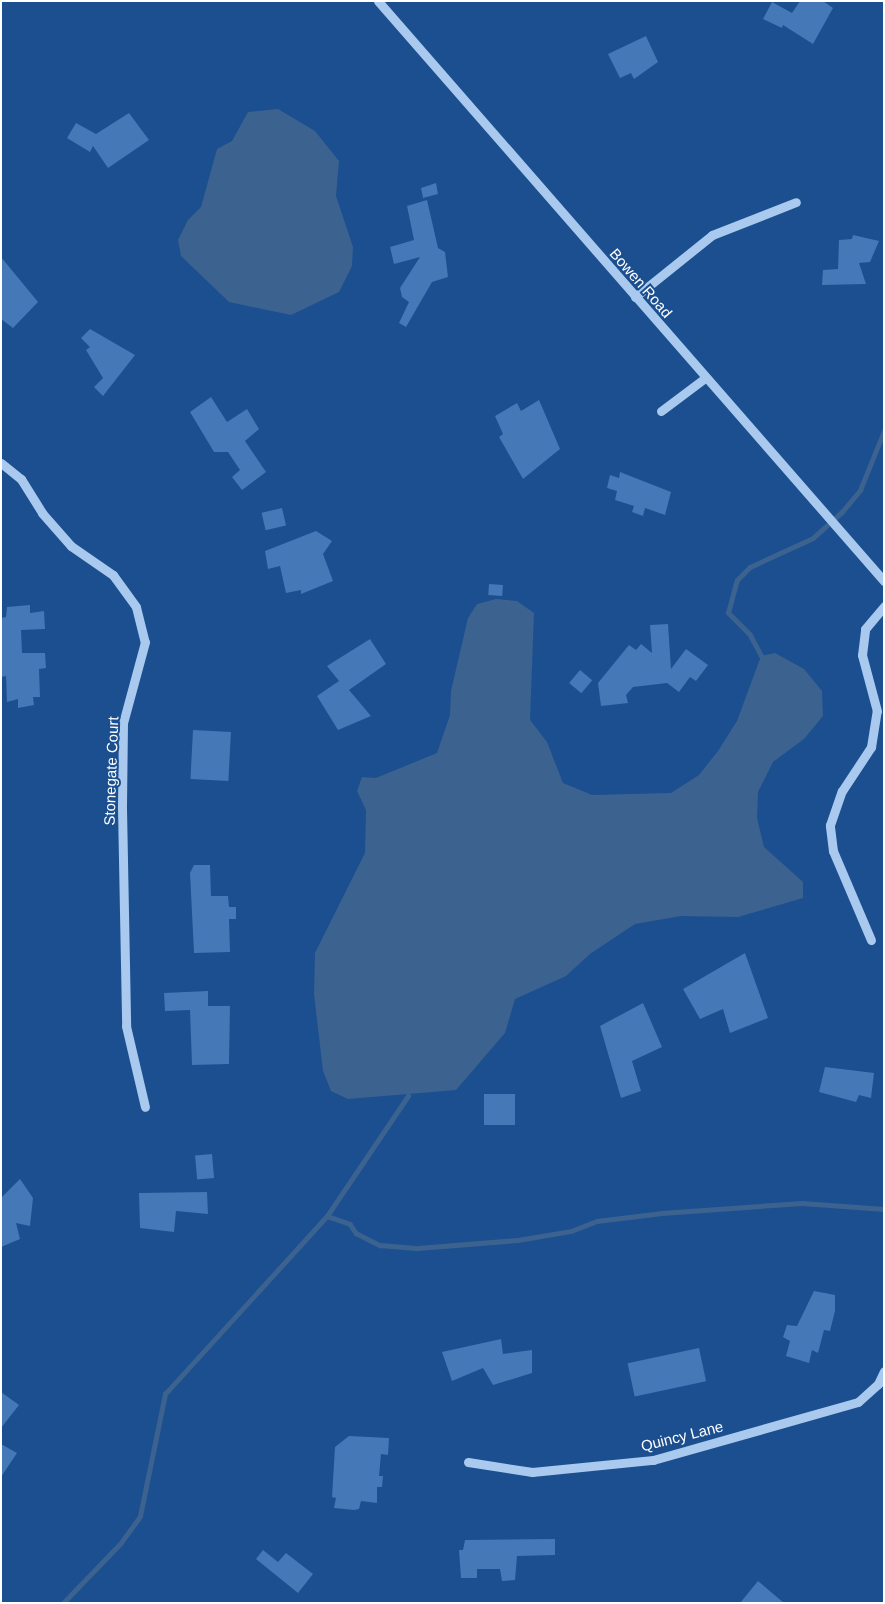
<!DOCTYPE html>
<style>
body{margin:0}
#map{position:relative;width:885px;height:1604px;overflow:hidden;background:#1b4f8f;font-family:Helvetica,sans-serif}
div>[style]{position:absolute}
.water>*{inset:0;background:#3c6290}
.stream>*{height:4.5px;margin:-2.25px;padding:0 2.25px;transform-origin:2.25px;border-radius:2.25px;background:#3c6290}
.building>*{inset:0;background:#4478b7;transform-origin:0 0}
.minor>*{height:9px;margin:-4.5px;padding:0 4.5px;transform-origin:4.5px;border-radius:4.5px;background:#a9c9ee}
span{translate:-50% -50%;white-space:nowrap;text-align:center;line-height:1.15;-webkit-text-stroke:4px #1b4f8f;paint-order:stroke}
.street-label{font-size:15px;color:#fff}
.frame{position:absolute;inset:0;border:2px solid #fff;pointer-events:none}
</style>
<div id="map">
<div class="water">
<i style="clip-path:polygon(278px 109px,315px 131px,339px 161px,336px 196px,353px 247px,352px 266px,339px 292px,291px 315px,229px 302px,181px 256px,178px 240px,188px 220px,201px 207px,217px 149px,232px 141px,248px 112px)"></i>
<i style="clip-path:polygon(496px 599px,517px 601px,534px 613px,530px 720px,547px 742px,563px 783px,592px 795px,671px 793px,699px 775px,718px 751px,737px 721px,761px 656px,775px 653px,804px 669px,822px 691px,823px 716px,804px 739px,773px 762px,758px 792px,757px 818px,764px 847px,803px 882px,803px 898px,738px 917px,681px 916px,635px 924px,590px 954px,566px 976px,515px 999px,505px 1033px,456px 1090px,348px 1099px,331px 1091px,323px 1071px,314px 994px,315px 953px,365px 853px,366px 810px,357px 791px,362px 777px,376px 778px,437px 753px,450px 715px,451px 691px,468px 618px,477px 604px)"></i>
</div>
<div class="stream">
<i style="left:761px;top:656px;width:24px;rotate:-118deg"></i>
<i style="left:750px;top:635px;width:31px;rotate:-135deg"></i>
<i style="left:728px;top:613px;width:34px;rotate:-75deg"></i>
<i style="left:737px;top:580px;width:18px;rotate:-45deg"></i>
<i style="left:750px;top:567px;width:69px;rotate:-24.7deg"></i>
<i style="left:813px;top:538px;width:38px;rotate:-42deg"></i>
<i style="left:841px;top:513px;width:30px;rotate:-50deg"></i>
<i style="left:860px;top:490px;width:64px;rotate:-67.9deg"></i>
<i style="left:327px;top:1216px;width:24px;rotate:19deg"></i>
<i style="left:350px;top:1224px;width:11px;rotate:56deg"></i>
<i style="left:356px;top:1233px;width:27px;rotate:27deg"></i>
<i style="left:380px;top:1245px;width:38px;rotate:5deg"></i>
<i style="left:418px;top:1248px;width:100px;rotate:-4.6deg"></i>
<i style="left:518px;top:1240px;width:54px;rotate:-9.6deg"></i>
<i style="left:571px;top:1231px;width:28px;rotate:-21deg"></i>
<i style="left:597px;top:1221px;width:65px;rotate:-7deg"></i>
<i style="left:662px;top:1213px;width:140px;rotate:-4.1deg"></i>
<i style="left:802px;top:1203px;width:82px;rotate:4.2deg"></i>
<i style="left:63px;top:1603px;width:82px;rotate:-46deg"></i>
<i style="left:120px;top:1544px;width:34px;rotate:-54deg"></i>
<i style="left:140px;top:1516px;width:125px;rotate:-78.4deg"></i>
<i style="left:165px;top:1394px;width:241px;rotate:-47.7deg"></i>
<i style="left:327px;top:1216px;width:145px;rotate:-56deg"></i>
</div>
<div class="building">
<i style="clip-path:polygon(800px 1px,823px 1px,833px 8px,813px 44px,783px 25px,782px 28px,763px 19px,772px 2px,792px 13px)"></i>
<i style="clip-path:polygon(646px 36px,658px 62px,634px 79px,631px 73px,620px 78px,608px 54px)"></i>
<i style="clip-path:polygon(129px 113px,149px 140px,108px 168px,93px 146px,90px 152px,67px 138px,76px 123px,96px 134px)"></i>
<i style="clip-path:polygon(436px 183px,438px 194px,423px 198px,421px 188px)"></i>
<i style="clip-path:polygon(427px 200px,438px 248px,445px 252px,448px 277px,432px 282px,406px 327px,399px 323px,409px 302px,402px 297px,400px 288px,420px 257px,394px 264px,390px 247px,414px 240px,407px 206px)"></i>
<i style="clip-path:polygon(853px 235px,879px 241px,870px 262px,859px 263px,866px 284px,822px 285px,823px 270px,838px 269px,839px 240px,852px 239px)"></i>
<i style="clip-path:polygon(1px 257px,38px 302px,13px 328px,1px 319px)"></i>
<i style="clip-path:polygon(90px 329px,135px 355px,103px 396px,94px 387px,103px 378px,86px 350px,90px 347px,81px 338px)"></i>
<i style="clip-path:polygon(211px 397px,227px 422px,247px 409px,259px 429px,245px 441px,266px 472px,242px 490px,232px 477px,240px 470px,228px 452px,214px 452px,190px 412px)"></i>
<i style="clip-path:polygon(539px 400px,560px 449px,523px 479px,499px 437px,503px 434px,495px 416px,517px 403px,521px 411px)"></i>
<i style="clip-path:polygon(620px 472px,671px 492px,665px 515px,645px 508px,643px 516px,632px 512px,634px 506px,615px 500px,617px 491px,607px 488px,610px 475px,619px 478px)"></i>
<i style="left:282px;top:508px;width:18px;height:21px;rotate:77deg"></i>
<i style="clip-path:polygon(316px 531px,332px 541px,323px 554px,333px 581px,301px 594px,301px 590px,286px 593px,280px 566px,268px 569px,265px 551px)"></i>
<i style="left:489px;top:584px;width:14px;height:11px;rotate:4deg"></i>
<i style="clip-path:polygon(30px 605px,30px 613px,44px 611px,45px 629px,21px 630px,22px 653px,45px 653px,46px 668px,39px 669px,40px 697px,33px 697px,34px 705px,18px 708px,18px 699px,7px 702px,6px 676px,1px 677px,1px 618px,6px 617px,7px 607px)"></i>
<i style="clip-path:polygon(668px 624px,671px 669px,686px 649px,708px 665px,696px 681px,690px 677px,679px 692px,667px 683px,633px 687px,626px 695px,628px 703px,601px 706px,598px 683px,629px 645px,636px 650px,641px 644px,652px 653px,650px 625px)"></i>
<i style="clip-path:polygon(370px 639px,386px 664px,349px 690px,371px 716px,338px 730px,317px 696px,339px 681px,327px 666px)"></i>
<i style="left:580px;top:670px;width:16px;height:17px;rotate:40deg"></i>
<i style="left:193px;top:730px;width:38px;height:49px;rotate:3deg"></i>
<i style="clip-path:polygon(194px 865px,210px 865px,211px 896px,228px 896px,229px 907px,236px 907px,236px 919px,229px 919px,230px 952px,194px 953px,190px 873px)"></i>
<i style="clip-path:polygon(745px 953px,768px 1018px,730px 1033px,723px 1009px,700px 1019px,683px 989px)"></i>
<i style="clip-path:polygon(208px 991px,208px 1006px,230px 1006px,229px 1064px,192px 1065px,190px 1010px,165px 1011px,164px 993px)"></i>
<i style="clip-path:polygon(643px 1003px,662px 1047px,632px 1061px,641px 1091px,621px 1098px,600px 1026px)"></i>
<i style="clip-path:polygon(825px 1067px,874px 1073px,871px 1098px,859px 1095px,856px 1102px,819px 1092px)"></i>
<i style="left:484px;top:1094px;width:31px;height:31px"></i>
<i style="left:212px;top:1154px;width:24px;height:17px;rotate:85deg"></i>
<i style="clip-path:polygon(20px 1179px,33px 1198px,30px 1226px,16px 1223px,20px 1239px,1px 1247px,1px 1198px)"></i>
<i style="clip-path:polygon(207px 1192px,208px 1214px,176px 1211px,174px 1232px,140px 1228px,139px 1193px)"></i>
<i style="clip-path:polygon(814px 1291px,835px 1295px,835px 1311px,830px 1331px,824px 1330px,818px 1353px,812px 1350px,809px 1363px,786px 1356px,790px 1341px,783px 1337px,787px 1325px,797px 1326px)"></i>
<i style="clip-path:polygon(501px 1339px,503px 1354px,532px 1350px,532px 1373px,493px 1385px,483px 1368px,452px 1381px,442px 1352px)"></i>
<i style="left:699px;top:1348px;width:34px;height:73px;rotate:78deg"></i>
<i style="clip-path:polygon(1px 1392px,19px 1405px,1px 1428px)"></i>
<i style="clip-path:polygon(349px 1436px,389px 1438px,388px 1455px,381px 1454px,379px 1476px,383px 1476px,382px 1487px,377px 1487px,377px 1503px,361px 1501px,359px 1509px,354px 1510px,334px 1508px,336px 1498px,332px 1497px,335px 1447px)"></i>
<i style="clip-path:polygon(1px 1444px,17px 1453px,1px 1477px)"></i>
<i style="clip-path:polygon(555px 1539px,555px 1555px,517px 1556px,515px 1580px,502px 1581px,500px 1569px,477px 1569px,477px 1578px,461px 1578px,459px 1550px,463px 1550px,465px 1540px)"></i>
<i style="clip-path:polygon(263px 1550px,278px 1562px,286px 1553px,313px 1574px,298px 1593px,256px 1559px)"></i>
<i style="clip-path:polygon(758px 1581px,784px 1603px,740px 1603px)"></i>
</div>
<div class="minor">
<i style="left:378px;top:1px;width:770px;rotate:48.9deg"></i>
<i style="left:635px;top:297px;width:99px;rotate:-38.8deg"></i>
<i style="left:712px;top:235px;width:90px;rotate:-21.4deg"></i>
<i style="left:661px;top:411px;width:55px;rotate:-36.9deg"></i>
<i style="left:1px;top:463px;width:26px;rotate:39deg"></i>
<i style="left:21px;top:479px;width:40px;rotate:58deg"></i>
<i style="left:42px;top:513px;width:44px;rotate:48.7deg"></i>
<i style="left:71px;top:546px;width:51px;rotate:34.6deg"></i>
<i style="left:113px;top:575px;width:39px;rotate:54deg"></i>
<i style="left:136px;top:607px;width:36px;rotate:76deg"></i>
<i style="left:145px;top:642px;width:84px;rotate:105.2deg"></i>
<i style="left:123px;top:723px;width:85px;rotate:90.7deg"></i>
<i style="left:122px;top:808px;width:218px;rotate:88.9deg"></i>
<i style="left:126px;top:1026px;width:83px;rotate:76.8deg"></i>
<i style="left:871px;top:940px;width:97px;rotate:-113.1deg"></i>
<i style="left:833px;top:851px;width:26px;rotate:-97deg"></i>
<i style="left:830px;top:825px;width:36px;rotate:-71deg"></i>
<i style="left:842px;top:791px;width:53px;rotate:-56.6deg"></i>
<i style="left:871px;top:747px;width:36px;rotate:-81deg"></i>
<i style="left:877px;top:711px;width:58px;rotate:-105deg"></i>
<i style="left:862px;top:655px;width:26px;rotate:-83deg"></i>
<i style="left:865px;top:629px;width:30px;rotate:-50deg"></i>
<i style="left:468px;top:1462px;width:65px;rotate:8.9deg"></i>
<i style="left:532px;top:1472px;width:122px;rotate:-5.7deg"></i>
<i style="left:653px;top:1460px;width:213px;rotate:-15.8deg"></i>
<i style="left:858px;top:1402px;width:27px;rotate:-42deg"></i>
<i style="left:878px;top:1384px;width:14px;rotate:-65deg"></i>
</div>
<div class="street-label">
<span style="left:641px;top:283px;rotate:49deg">Bowen Road</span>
<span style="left:111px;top:771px;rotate:-88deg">Stonegate Court</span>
<span style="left:682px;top:1436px;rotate:-14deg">Quincy Lane</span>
</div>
<div class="frame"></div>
</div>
